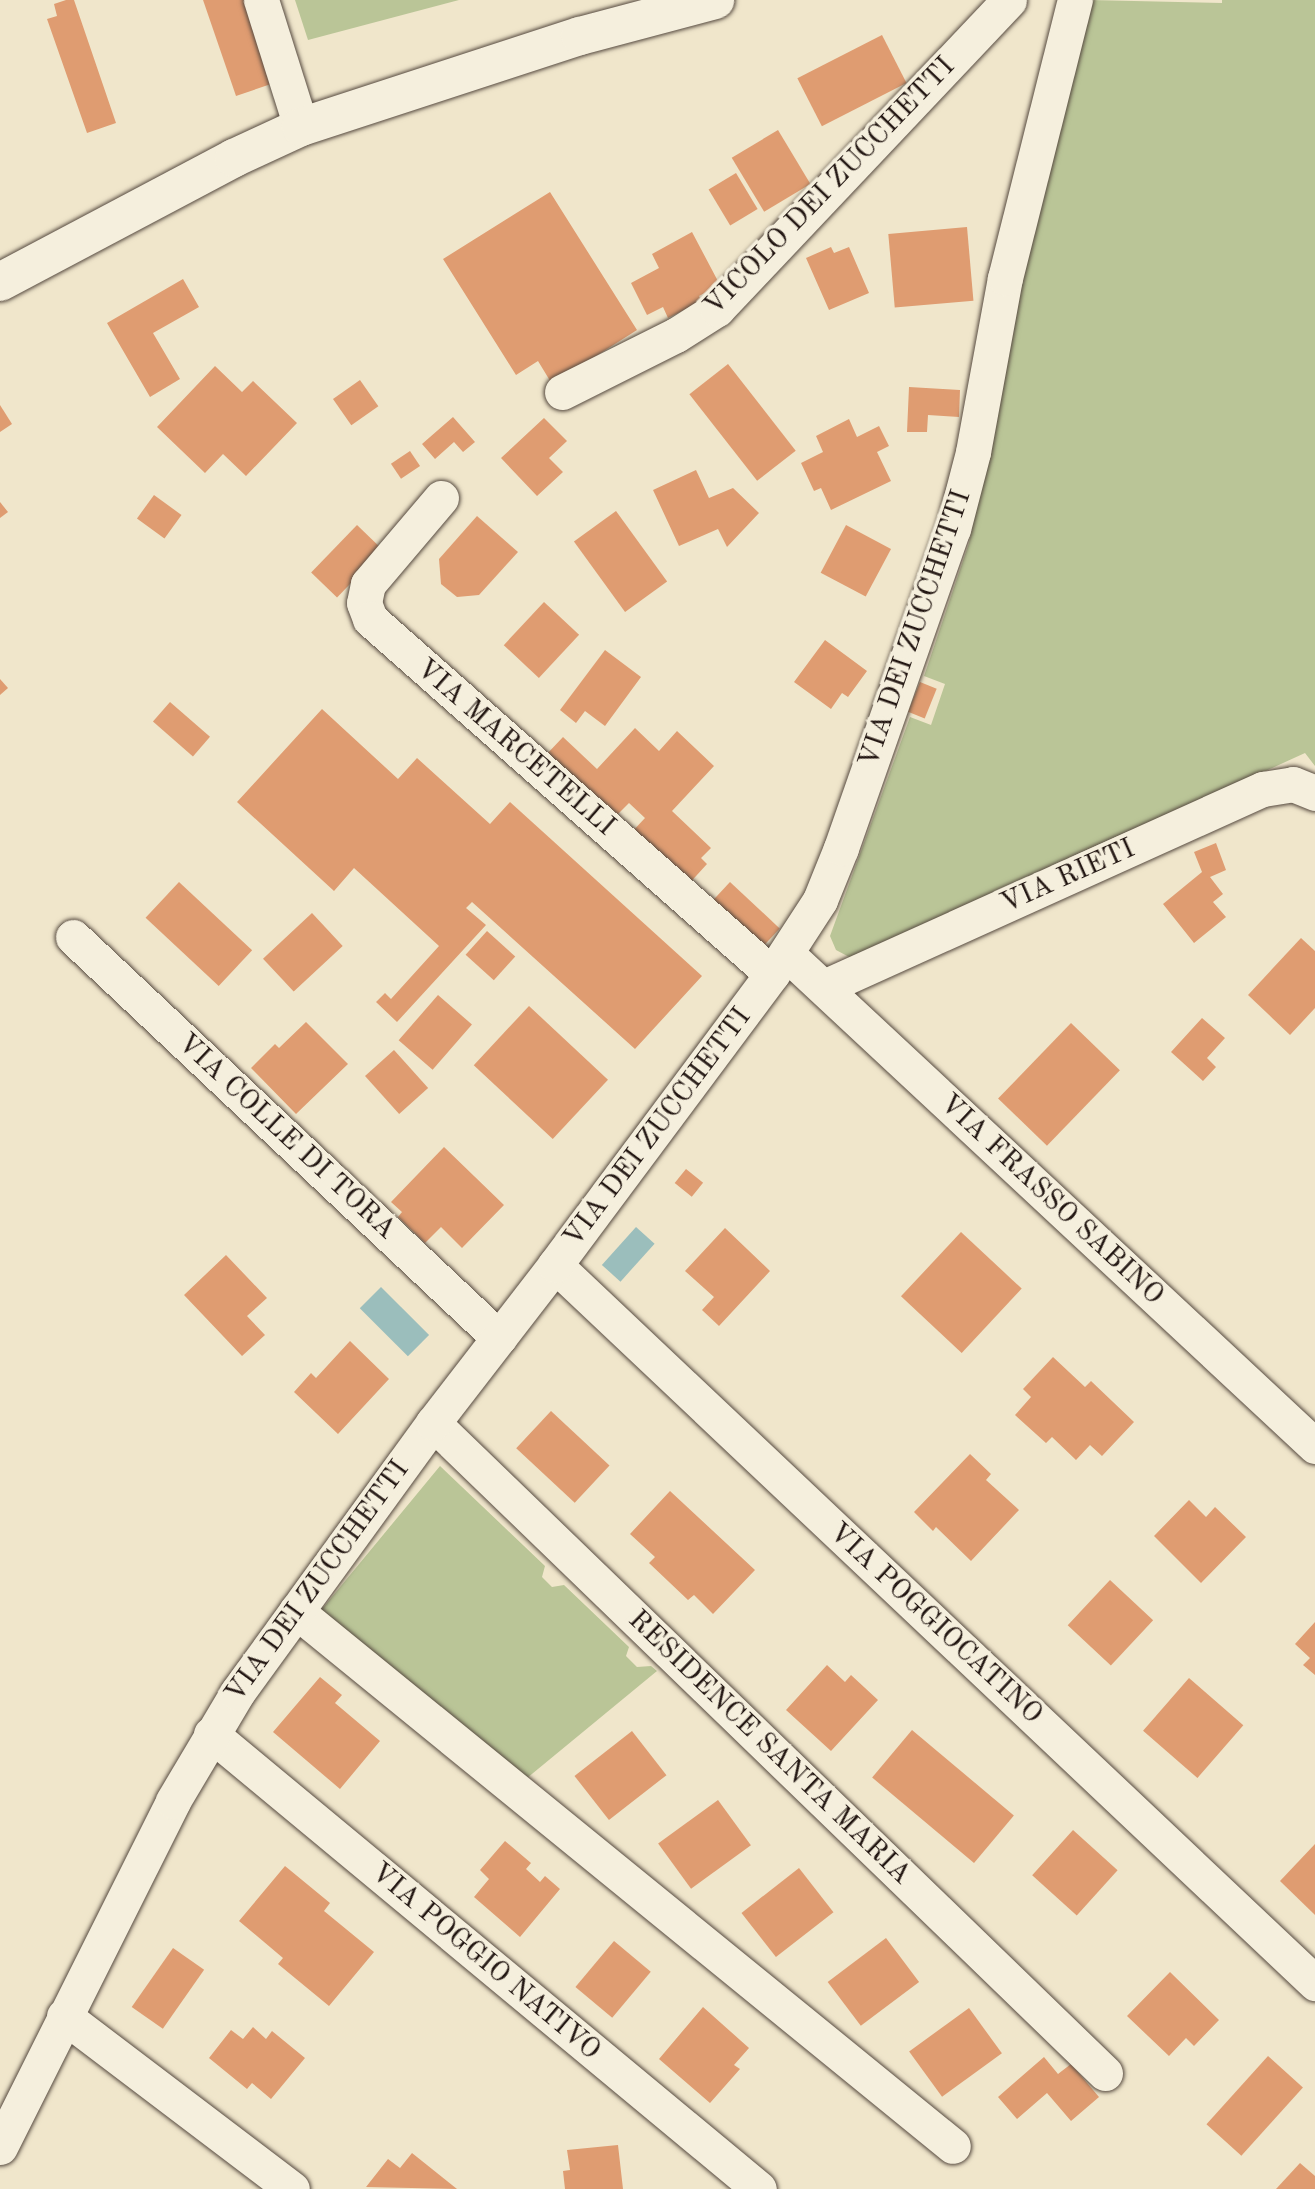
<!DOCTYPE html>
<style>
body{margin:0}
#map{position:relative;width:1315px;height:2189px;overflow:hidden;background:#f0e6cb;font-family:"Old Standard TT",serif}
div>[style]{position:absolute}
.green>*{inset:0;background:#bac597}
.water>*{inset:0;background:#9bbebc;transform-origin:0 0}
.building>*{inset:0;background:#df9c71;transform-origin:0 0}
.roads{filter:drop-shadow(0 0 2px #564a40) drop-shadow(0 0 2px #564a40)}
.minor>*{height:35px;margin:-17.5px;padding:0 17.5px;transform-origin:17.5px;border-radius:17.5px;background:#f5efdd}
.secondary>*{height:38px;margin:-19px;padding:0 19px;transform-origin:19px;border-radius:19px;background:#f5efdd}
span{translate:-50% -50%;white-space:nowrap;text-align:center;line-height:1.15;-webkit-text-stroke:7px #f5efdd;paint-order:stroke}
.street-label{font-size:28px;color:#221612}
</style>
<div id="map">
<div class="green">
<i style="clip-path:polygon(295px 0,459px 0,308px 40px)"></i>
<i style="clip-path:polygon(1090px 0,1222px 3px,1222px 0,1315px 0,1315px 766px,1305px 753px,853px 959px,836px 950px,830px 936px,910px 717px,931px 725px,945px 684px,924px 676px,969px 543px,1061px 96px)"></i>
<i style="clip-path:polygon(440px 1466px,545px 1566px,542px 1577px,552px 1587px,564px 1585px,629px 1647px,626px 1656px,637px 1667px,651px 1666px,657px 1671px,521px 1783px,317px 1615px)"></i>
</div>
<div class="water">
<i style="left:636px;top:1227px;width:25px;height:51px;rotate:42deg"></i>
<i style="left:381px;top:1287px;width:68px;height:30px;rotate:45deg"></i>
</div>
<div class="building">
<i style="clip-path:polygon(66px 0,74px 0,116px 123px,87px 133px,47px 19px,57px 16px,54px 4px)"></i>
<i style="clip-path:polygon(203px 0,246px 0,274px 83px,236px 96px)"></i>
<i style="left:882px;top:35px;width:54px;height:95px;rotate:63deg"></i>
<i style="left:778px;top:130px;width:63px;height:54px;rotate:59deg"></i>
<i style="left:736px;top:173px;width:42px;height:32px;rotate:59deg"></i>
<i style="clip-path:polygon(550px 192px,637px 330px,552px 384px,538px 361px,516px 375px,443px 259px)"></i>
<i style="left:967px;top:227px;width:74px;height:79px;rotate:85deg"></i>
<i style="clip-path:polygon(692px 232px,720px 285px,699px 296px,702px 301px,668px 318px,663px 307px,647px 315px,631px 283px,659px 268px,652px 254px)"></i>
<i style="clip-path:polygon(831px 247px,834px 253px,849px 247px,869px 293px,829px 310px,806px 258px)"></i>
<i style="clip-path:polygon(183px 279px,199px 307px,153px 333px,180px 379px,150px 397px,107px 323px)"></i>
<i style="left:728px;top:364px;width:110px;height:49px;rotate:52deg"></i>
<i style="clip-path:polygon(215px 366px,242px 392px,253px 381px,297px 423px,246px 476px,223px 454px,205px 473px,157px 427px)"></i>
<i style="left:360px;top:380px;width:32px;height:33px;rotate:55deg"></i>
<i style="clip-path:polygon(909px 387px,960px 390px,959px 417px,928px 415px,927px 432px,907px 432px)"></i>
<i style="clip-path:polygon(0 405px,12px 424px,0 432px)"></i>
<i style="clip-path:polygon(453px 417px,475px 442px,463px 452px,454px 442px,435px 459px,422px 444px)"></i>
<i style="clip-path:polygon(544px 418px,567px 441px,549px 458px,563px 472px,537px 496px,501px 458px)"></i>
<i style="clip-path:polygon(849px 419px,857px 437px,879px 426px,889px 446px,877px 452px,891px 481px,831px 510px,821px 488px,814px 491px,801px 463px,823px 452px,816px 436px)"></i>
<i style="left:410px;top:451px;width:18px;height:23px;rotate:56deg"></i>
<i style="clip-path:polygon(696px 470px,709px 498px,733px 488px,759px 513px,727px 547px,718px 529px,679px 546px,653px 490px)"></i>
<i style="left:154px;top:495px;width:34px;height:29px;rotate:36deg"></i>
<i style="clip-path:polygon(0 502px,8px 512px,0 518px)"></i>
<i style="left:616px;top:511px;width:87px;height:52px;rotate:54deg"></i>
<i style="clip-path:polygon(477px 516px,518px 552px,479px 595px,457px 597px,441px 584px,439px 559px)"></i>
<i style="left:357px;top:525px;width:36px;height:66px;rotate:44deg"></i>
<i style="left:846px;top:525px;width:51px;height:54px;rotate:28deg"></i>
<i style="left:544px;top:602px;width:48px;height:59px;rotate:43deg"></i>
<i style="clip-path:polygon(825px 640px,867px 671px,848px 697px,842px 693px,831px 709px,794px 682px)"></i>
<i style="clip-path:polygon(605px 650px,641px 677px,605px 726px,585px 711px,576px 723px,560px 710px)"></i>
<i style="clip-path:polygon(0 679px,8px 688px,0 695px)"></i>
<i style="left:920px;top:682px;width:18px;height:32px;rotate:22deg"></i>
<i style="left:170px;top:702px;width:53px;height:26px;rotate:41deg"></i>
<i style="clip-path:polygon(322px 709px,398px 779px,417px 758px,490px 824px,510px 802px,702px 976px,635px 1049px,472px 902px,466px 908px,486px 925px,397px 1022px,376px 1002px,385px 993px,391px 999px,439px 946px,354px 868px,334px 891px,237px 802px)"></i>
<i style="clip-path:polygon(635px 728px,659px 751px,677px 731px,714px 766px,672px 811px,711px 848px,701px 858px,707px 864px,686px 887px,630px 834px,645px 818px,629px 803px,612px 820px,545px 756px,563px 737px,597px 769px)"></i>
<i style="clip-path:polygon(1216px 843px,1226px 870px,1210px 877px,1223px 894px,1213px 902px,1226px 917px,1194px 943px,1163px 904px,1202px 872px,1194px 852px)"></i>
<i style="left:179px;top:882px;width:100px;height:49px;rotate:43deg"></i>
<i style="left:730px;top:882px;width:68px;height:30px;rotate:43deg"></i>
<i style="left:312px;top:913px;width:45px;height:67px;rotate:47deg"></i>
<i style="left:487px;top:931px;width:38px;height:32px;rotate:42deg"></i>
<i style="clip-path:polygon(1301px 938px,1315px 951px,1315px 1008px,1290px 1035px,1248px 995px)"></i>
<i style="left:438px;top:995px;width:45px;height:60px;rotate:41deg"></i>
<i style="left:529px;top:1006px;width:108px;height:81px;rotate:43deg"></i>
<i style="clip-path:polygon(1202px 1018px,1225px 1038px,1207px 1058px,1216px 1067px,1203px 1081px,1171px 1052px)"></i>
<i style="clip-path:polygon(306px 1022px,348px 1064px,296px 1114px,251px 1068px,275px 1044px,279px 1048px)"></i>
<i style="left:1071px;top:1023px;width:68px;height:105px;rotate:44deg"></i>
<i style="left:394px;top:1050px;width:51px;height:39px;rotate:48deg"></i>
<i style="clip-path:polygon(444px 1147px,504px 1205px,462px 1248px,441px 1227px,425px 1243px,398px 1217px,402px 1212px,391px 1202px)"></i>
<i style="left:686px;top:1169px;width:22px;height:18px;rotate:39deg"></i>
<i style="clip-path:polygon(725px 1228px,770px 1271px,719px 1326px,702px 1310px,714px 1297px,685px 1271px)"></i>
<i style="left:961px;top:1232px;width:83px;height:88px;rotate:43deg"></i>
<i style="clip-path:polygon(226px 1255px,267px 1298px,247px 1316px,265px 1335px,242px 1356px,184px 1295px)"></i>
<i style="clip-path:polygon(350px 1341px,389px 1379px,338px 1434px,294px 1392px,311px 1373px,316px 1378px)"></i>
<i style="clip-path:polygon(1053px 1357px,1085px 1387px,1091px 1381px,1134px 1422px,1102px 1456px,1090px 1445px,1076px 1460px,1052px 1437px,1046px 1443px,1015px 1415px,1031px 1397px,1023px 1389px)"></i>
<i style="left:551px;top:1411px;width:80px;height:51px;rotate:43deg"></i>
<i style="clip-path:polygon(970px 1454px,991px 1474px,986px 1480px,1019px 1510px,971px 1561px,936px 1527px,933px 1531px,914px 1512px)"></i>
<i style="clip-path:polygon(670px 1491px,755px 1570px,713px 1614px,694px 1595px,688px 1600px,649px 1563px,655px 1557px,630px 1534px)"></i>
<i style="clip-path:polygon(1189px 1500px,1206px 1517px,1215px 1507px,1246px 1537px,1201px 1583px,1154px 1536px)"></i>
<i style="left:1110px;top:1580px;width:59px;height:62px;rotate:43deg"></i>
<i style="clip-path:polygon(1315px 1622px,1315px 1675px,1303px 1665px,1310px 1658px,1295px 1644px)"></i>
<i style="clip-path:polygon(827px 1665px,845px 1682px,851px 1675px,878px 1700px,831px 1751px,786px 1710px)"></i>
<i style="clip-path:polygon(320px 1677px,342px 1695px,335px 1703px,380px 1741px,340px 1789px,273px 1732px)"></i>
<i style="left:1189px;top:1678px;width:72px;height:70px;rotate:41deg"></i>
<i style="left:912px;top:1730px;width:133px;height:62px;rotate:40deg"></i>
<i style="left:632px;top:1731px;width:56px;height:73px;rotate:52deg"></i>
<i style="left:718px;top:1800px;width:56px;height:74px;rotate:54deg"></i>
<i style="left:1073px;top:1830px;width:60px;height:61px;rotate:42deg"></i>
<i style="clip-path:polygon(505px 1841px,531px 1863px,526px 1869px,540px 1882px,545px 1876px,560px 1889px,520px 1937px,474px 1897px,489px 1879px,480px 1870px)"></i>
<i style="clip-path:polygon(1315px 1844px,1315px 1915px,1280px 1881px)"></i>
<i style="clip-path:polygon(285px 1866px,330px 1903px,324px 1911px,374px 1952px,329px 2006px,278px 1964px,283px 1958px,239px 1921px)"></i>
<i style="left:799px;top:1868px;width:56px;height:73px;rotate:52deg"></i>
<i style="left:886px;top:1938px;width:55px;height:73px;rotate:53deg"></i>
<i style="left:614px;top:1941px;width:48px;height:60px;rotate:40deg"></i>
<i style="left:173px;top:1948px;width:38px;height:72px;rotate:35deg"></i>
<i style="clip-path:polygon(1170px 1972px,1219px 2020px,1194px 2046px,1186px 2038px,1169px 2056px,1127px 2016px)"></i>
<i style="clip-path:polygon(703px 2007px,749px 2048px,734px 2065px,740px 2069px,710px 2103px,659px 2059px)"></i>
<i style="left:969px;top:2008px;width:56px;height:74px;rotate:54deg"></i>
<i style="clip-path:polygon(253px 2027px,266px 2039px,272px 2031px,305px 2058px,271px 2099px,252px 2083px,247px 2089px,209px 2058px,231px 2030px,243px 2039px)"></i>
<i style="left:1268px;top:2056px;width:47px;height:92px;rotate:42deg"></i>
<i style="clip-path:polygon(1044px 2057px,1058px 2074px,1071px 2064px,1099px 2097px,1071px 2121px,1047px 2093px,1017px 2119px,998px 2097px)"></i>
<i style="clip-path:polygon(618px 2145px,623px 2189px,565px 2189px,563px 2171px,570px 2170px,567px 2150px)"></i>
<i style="clip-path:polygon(412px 2153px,457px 2189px,366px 2187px,388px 2159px,400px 2168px)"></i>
<i style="clip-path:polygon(1300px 2163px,1315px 2176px,1315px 2189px,1276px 2189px)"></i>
</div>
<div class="roads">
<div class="minor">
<i style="left:261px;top:0;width:133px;rotate:72.5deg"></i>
<i style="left:562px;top:392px;width:127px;rotate:-26.6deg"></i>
<i style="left:676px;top:335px;width:49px;rotate:-32.4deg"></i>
<i style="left:717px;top:309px;width:425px;rotate:-46.6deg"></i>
<i style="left:441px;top:498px;width:113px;rotate:130.3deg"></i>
<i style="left:368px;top:584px;width:19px;rotate:102deg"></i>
<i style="left:364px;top:603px;width:17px;rotate:69deg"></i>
<i style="left:370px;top:619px;width:536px;rotate:41.45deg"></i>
<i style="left:73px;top:937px;width:585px;rotate:43.27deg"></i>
<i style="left:787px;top:954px;width:722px;rotate:42.98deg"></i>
<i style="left:824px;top:987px;width:482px;rotate:-24.3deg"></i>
<i style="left:1263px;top:789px;width:30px;rotate:-9deg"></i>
<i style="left:1293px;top:784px;width:24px;rotate:22deg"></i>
<i style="left:555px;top:1265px;width:1046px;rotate:43.37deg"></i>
<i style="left:433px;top:1423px;width:935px;rotate:44.05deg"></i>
<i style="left:296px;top:1611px;width:847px;rotate:39.16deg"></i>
<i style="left:211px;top:1734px;width:712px;rotate:39.7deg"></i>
<i style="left:64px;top:2016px;width:286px;rotate:37.2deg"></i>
<i style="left:0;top:2147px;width:387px;rotate:-63.4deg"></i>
<i style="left:173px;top:1801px;width:126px;rotate:-59.3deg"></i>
<i style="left:237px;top:1693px;width:334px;rotate:-54deg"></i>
<i style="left:433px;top:1423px;width:200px;rotate:-52.3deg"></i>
<i style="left:555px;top:1265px;width:363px;rotate:-53.3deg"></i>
<i style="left:772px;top:974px;width:88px;rotate:-57deg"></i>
<i style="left:820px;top:900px;width:56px;rotate:-68deg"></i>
<i style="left:841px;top:848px;width:338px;rotate:-70.7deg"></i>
<i style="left:953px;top:529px;width:80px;rotate:-75.4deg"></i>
<i style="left:973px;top:452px;width:177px;rotate:-79.6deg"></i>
<i style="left:1005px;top:278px;width:287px;rotate:-75.9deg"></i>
</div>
<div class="secondary">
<i style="left:0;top:282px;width:265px;rotate:-27.9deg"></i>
<i style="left:234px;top:158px;width:74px;rotate:-24.8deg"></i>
<i style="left:301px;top:127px;width:293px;rotate:-18.1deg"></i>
<i style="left:580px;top:36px;width:140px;rotate:-14.9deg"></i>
</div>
</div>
<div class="street-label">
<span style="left:830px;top:187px;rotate:-46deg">VICOLO DEI ZUCCHETTI</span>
<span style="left:916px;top:629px;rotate:-71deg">VIA DEI ZUCCHETTI</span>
<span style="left:515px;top:748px;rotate:41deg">VIA MARCETELLI</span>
<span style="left:1068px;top:877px;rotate:-24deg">VIA RIETI</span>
<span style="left:658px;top:1128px;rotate:-53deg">VIA DEI ZUCCHETTI</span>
<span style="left:286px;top:1137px;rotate:43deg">VIA COLLE DI TORA</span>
<span style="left:1051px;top:1200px;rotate:43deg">VIA FRASSO SABINO</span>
<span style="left:318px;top:1582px;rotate:-54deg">VIA DEI ZUCCHETTI</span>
<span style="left:935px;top:1624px;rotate:43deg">VIA POGGIOCATINO</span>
<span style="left:769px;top:1748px;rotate:44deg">RESIDENCE SANTA MARIA</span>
<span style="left:485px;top:1962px;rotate:40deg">VIA POGGIO NATIVO</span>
</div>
</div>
